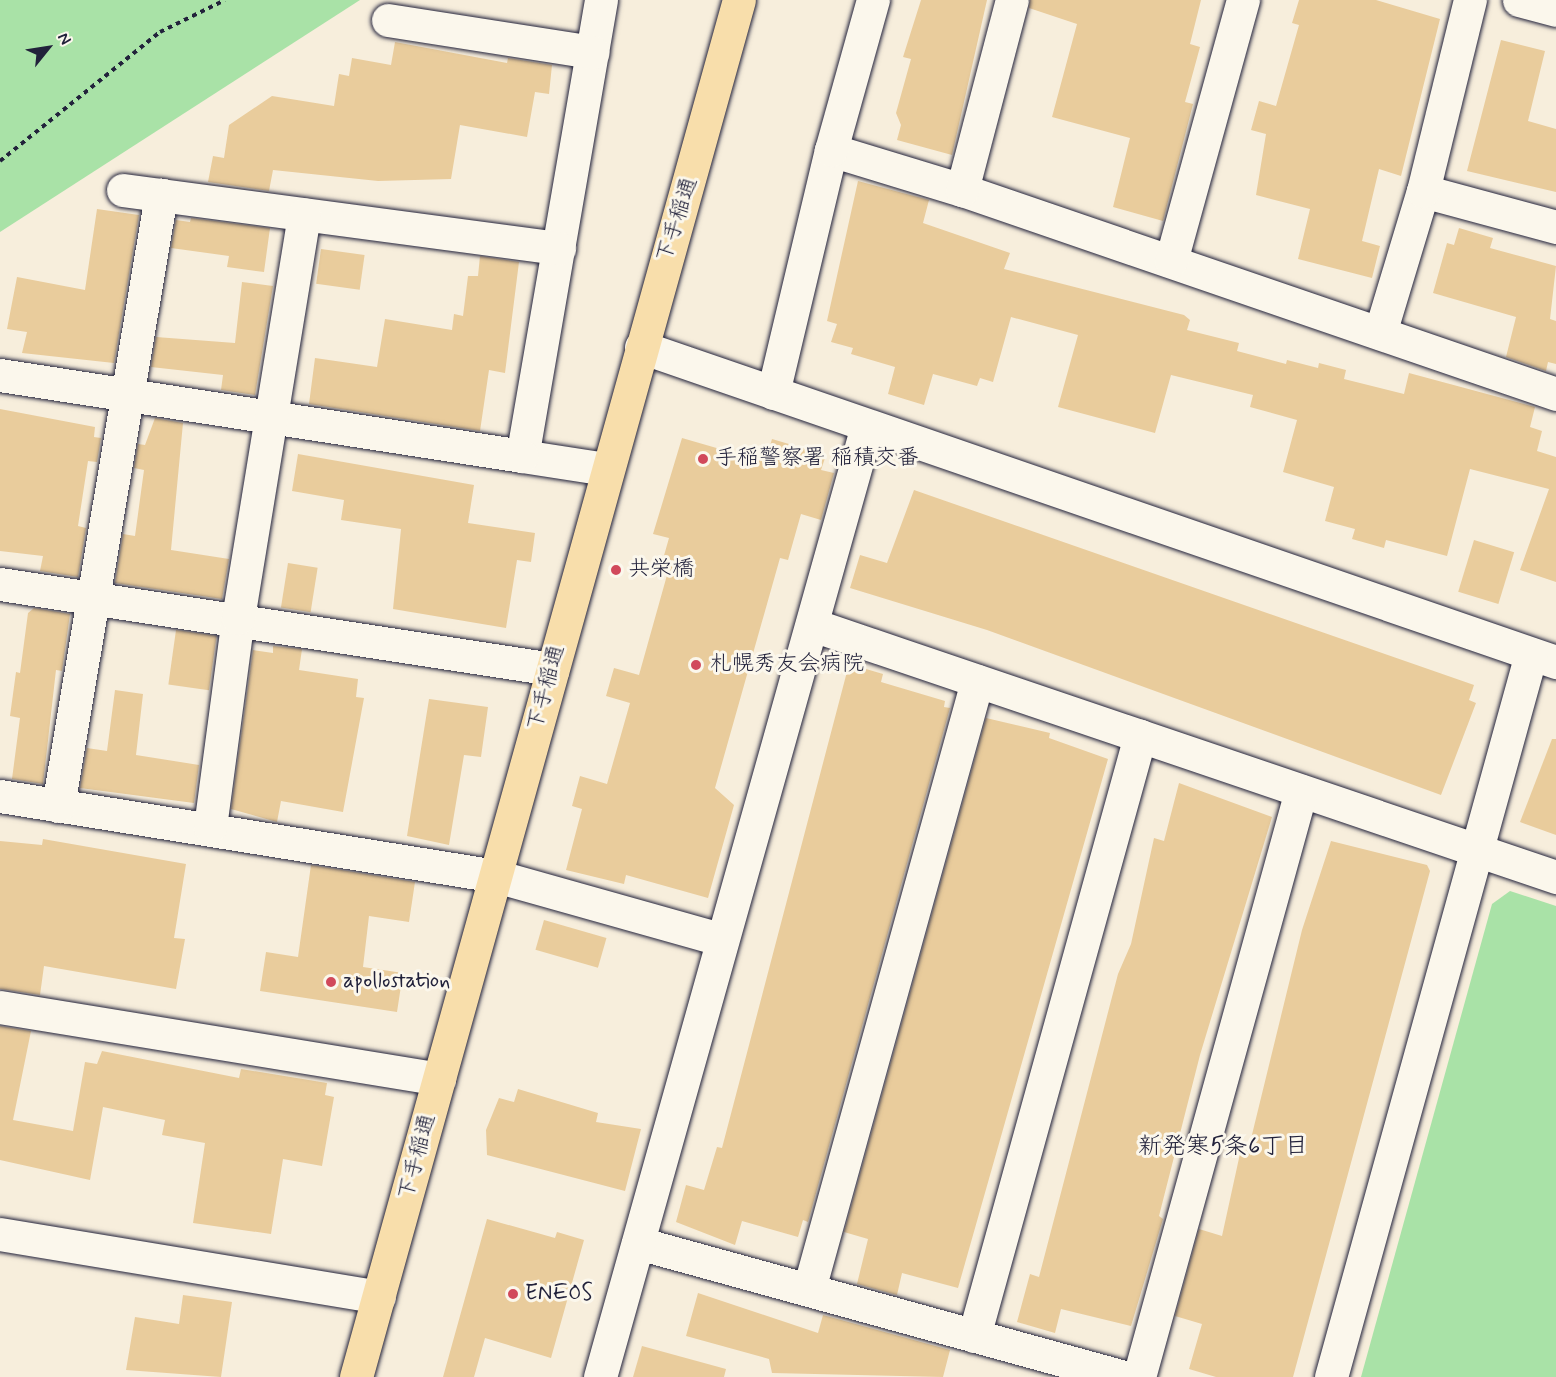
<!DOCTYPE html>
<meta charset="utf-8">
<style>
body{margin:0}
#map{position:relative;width:1556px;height:1377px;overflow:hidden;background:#f7eedc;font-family:Mynerve,"Klee One",sans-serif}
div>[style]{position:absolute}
.green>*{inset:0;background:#a9e2a7}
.building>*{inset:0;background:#e9cc9c;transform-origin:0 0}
.path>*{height:4px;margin-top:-2px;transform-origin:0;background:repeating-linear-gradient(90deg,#22223b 0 4.5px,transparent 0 9px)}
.roads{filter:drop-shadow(0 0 2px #22223b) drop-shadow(0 0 2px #22223b)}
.minor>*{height:33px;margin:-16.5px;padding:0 16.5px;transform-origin:16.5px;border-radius:16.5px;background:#fbf7ec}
.major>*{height:33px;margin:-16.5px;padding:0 16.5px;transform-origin:16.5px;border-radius:16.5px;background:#f8deab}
.dots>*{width:16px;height:16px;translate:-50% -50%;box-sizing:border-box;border:3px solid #fbf7ec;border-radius:50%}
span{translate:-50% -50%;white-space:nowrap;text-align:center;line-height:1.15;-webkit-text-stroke:6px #fbf7ec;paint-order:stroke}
.street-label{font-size:22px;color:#22223b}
.poi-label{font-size:22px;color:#22223b}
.left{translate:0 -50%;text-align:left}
.neighbourhood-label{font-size:24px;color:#22223b}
.north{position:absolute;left:18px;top:18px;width:60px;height:60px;-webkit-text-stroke:4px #fbf7ec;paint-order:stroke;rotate:60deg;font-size:16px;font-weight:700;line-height:24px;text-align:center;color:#22223b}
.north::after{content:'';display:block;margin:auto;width:21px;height:27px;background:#22223b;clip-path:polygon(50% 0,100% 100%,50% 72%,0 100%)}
</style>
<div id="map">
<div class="green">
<i style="clip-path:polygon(0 0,360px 0,0 232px)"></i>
<i style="clip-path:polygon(1510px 891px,1556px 906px,1556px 1377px,1361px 1377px,1492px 904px)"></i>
</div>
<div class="building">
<i style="clip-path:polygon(921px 0,987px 0,952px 155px,897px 140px,901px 125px,896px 113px,911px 59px,903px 57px)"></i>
<i style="clip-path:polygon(1030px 0,1201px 0,1190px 44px,1200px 47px,1185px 102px,1193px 104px,1163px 221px,1113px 207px,1130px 138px,1052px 117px,1077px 24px,1029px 8px)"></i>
<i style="clip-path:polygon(1299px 0,1376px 0,1440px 19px,1401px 176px,1379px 169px,1362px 241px,1380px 246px,1372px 278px,1298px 259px,1310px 209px,1256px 195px,1266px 134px,1251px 130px,1259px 101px,1276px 106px,1299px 25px,1292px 23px)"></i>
<i style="clip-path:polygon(1501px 40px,1545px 51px,1528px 121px,1556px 129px,1556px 192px,1467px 171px)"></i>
<i style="clip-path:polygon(395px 42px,507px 63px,508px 58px,552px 65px,549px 94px,535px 92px,527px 137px,460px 125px,451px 179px,378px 181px,273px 170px,269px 191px,208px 182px,213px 156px,224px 158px,229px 125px,272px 96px,334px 106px,339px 74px,349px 76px,352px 58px,391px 65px)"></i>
<i style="clip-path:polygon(858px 181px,929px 200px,923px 223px,1010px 253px,1004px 269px,1184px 315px,1190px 320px,1187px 330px,1239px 343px,1237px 351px,1286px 364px,1287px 360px,1318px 368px,1319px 363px,1346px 370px,1344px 379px,1404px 394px,1409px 373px,1535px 407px,1530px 427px,1542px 431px,1537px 451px,1556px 457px,1556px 582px,1520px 570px,1549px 489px,1470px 469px,1447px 556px,1386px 540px,1384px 548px,1352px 539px,1355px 529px,1325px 521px,1334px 487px,1283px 472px,1297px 420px,1250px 407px,1253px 395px,1171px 375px,1155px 433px,1058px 407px,1078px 335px,1011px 317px,993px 382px,980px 378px,977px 386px,933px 374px,924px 405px,888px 394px,895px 367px,851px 354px,853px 348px,831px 342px,837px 324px,827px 321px)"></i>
<i style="clip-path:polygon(97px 209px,139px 215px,114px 363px,22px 353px,27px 332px,7px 329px,17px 277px,85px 290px)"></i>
<i style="clip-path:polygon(191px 218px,270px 228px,264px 272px,227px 267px,229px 256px,171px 248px,176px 220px,190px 222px)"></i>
<i style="clip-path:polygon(1459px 228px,1493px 238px,1490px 248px,1556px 266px,1550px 319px,1556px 321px,1556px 364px,1548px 362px,1546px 371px,1506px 357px,1516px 317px,1433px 293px,1447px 243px,1454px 245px)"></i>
<i style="left:321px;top:249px;width:44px;height:35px;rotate:8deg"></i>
<i style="clip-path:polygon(480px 256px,519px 262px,505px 373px,489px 370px,480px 431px,309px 404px,315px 358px,377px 367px,385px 319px,452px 330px,454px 314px,463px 316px,468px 276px,478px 276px)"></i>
<i style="clip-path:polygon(242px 282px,273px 286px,255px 395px,221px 390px,223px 375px,151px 367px,156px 337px,235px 343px)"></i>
<i style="clip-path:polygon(0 409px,95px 427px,94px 437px,101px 438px,97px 462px,88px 461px,78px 526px,86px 528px,78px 577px,40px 571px,43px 556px,0 551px)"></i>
<i style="clip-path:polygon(155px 418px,183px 423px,171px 550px,229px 559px,222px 599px,115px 583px,123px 534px,135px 536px,144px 470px,134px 468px,138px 444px,145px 445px)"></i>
<i style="clip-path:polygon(682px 438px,765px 462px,772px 439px,826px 455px,821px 470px,834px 473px,821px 520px,801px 514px,788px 560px,780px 558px,715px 788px,734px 805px,708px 898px,626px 875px,624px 884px,566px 870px,582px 809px,572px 806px,580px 776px,607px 784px,630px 703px,606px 696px,614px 668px,639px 675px,669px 568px,661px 566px,669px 538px,653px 534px)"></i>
<i style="clip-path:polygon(298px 454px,474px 485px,468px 523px,535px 533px,531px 562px,517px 560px,506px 628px,393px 609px,401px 529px,341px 520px,344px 500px,292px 491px)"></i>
<i style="clip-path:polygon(914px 490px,1474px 685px,1469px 700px,1476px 703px,1441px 795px,987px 630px,850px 588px,860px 555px,887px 563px)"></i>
<i style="left:1474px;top:540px;width:42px;height:54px;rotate:17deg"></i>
<i style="left:288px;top:563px;width:30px;height:45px;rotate:9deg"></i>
<i style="clip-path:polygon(34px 608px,70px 614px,62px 671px,56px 670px,43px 784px,12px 779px,20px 718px,10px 716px,16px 672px,20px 673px,28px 613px)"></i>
<i style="left:176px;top:630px;width:41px;height:55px;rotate:8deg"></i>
<i style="clip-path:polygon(273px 646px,302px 649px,299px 670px,358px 679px,356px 697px,364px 698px,343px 812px,281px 801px,277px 822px,231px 809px,253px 650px,273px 653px)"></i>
<i style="clip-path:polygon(849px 664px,883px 674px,881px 682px,945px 701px,944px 707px,950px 708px,808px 1222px,803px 1220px,798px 1237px,742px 1221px,735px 1245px,676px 1222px,686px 1185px,704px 1190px,717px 1147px,722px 1148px)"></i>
<i style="clip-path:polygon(115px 690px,143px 694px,136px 755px,199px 765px,194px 803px,80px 788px,87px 748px,107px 751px)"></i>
<i style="clip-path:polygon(429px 699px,488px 707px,481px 757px,464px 755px,449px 845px,407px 836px)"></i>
<i style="clip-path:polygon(986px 718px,1050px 733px,1049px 738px,1108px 759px,958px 1288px,902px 1273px,897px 1295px,857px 1284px,868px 1239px,844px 1232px)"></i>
<i style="clip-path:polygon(1552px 739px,1556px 739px,1556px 835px,1520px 822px)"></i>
<i style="clip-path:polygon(1179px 783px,1272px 817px,1200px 1055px,1159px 1216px,1163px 1219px,1131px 1326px,1061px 1309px,1055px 1333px,1017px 1322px,1030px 1274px,1039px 1277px,1118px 974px,1131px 944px,1154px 838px,1164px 841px)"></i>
<i style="clip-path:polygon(43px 839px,186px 864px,174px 938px,185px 939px,176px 989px,44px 966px,40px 995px,0 989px,0 841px,42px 845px)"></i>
<i style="clip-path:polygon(1331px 841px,1427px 865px,1430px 871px,1293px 1377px,1216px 1377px,1189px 1369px,1202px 1324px,1175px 1316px,1199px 1229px,1222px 1236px,1241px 1149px,1248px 1151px,1302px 930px)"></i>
<i style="clip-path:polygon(311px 865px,415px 882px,409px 922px,369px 916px,363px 967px,403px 973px,397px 1012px,260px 991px,266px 952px,298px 957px)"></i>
<i style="left:544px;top:920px;width:65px;height:31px;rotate:16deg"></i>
<i style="clip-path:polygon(0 1026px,31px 1031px,13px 1120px,73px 1131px,85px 1062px,97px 1064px,102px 1051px,239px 1078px,241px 1069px,327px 1083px,325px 1095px,334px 1097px,322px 1166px,283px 1159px,271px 1234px,193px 1223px,205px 1143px,162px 1135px,165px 1120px,103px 1107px,90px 1180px,0 1160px)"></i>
<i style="clip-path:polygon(518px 1089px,598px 1113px,596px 1122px,641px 1129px,625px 1191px,487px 1155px,486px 1130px,499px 1098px,514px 1102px)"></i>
<i style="clip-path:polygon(487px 1219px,555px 1238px,557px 1232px,584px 1240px,551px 1358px,485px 1338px,474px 1377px,443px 1377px)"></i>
<i style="clip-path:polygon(698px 1293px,818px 1333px,823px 1315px,950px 1350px,943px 1377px,772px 1373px,769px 1359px,686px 1336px)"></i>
<i style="clip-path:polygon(183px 1295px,232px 1302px,221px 1377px,126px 1370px,135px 1317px,179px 1324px)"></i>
<i style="clip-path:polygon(642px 1346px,726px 1369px,724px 1377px,633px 1377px)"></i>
</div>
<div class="path">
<i style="left:0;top:161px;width:206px;rotate:-38.9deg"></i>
<i style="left:160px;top:32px;width:72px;rotate:-26.2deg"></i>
</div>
<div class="roads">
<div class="minor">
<i style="left:601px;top:0;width:463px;rotate:99.8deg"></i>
<i style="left:522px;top:456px;width:85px;rotate:8.8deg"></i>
<i style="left:1519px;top:0;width:38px;rotate:15deg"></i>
<i style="left:388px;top:20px;width:207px;rotate:8.9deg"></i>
<i style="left:831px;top:150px;width:137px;rotate:17deg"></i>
<i style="left:962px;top:190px;width:628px;rotate:18.95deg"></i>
<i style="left:123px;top:190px;width:440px;rotate:7.6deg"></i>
<i style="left:962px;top:190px;width:196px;rotate:-75.3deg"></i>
<i style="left:1423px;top:191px;width:138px;rotate:15.1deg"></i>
<i style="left:1171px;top:261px;width:271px;rotate:-74.6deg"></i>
<i style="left:1380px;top:333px;width:148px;rotate:-73.2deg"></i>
<i style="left:1423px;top:191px;width:197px;rotate:-76.2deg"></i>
<i style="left:641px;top:347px;width:968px;rotate:19deg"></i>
<i style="left:0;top:375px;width:528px;rotate:8.82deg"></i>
<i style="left:773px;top:393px;width:250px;rotate:-76.6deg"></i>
<i style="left:831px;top:150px;width:156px;rotate:-74.4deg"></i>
<i style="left:0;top:584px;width:559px;rotate:8.75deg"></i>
<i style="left:813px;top:625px;width:785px;rotate:18.74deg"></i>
<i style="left:0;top:796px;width:502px;rotate:9.16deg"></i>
<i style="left:496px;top:876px;width:233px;rotate:15.7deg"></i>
<i style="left:58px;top:806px;width:620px;rotate:-80.43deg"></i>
<i style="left:210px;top:827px;width:211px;rotate:-82.4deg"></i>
<i style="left:238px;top:618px;width:409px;rotate:-80.7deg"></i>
<i style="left:0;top:1007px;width:445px;rotate:9.3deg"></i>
<i style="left:0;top:1234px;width:384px;rotate:9.4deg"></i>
<i style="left:638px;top:1243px;width:504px;rotate:15.41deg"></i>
<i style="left:809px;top:1289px;width:631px;rotate:-74.55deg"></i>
<i style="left:974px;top:1336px;width:623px;rotate:-74.54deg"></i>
<i style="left:600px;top:1377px;width:988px;rotate:-74.32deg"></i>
<i style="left:1139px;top:1377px;width:608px;rotate:-74.55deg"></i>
<i style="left:1331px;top:1377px;width:750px;rotate:-74.54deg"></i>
</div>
<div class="major">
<i style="left:356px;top:1377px;width:1429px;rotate:-74.46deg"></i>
</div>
</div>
<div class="dots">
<i style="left:703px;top:459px;background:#d1495b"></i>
<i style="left:616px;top:570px;background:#d1495b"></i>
<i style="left:696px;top:665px;background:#d1495b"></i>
<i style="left:331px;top:982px;background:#d1495b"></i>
<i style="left:513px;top:1294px;background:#d1495b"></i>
</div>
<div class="street-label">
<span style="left:678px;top:220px;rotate:-72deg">下手稲通</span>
<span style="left:547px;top:688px;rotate:-75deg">下手稲通</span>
<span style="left:418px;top:1157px;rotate:-75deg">下手稲通</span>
</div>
<div class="poi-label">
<span class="left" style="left:715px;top:459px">手稲警察署 稲積交番</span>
<span class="left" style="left:628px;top:570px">共栄橋</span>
<span class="left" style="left:710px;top:665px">札幌秀友会病院</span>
<span class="left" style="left:343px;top:982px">apollostation</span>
<span class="left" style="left:525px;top:1294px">ENEOS</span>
</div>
<div class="neighbourhood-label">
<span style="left:1223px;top:1147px">新発寒5条6丁目</span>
</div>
<div class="north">N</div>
</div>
